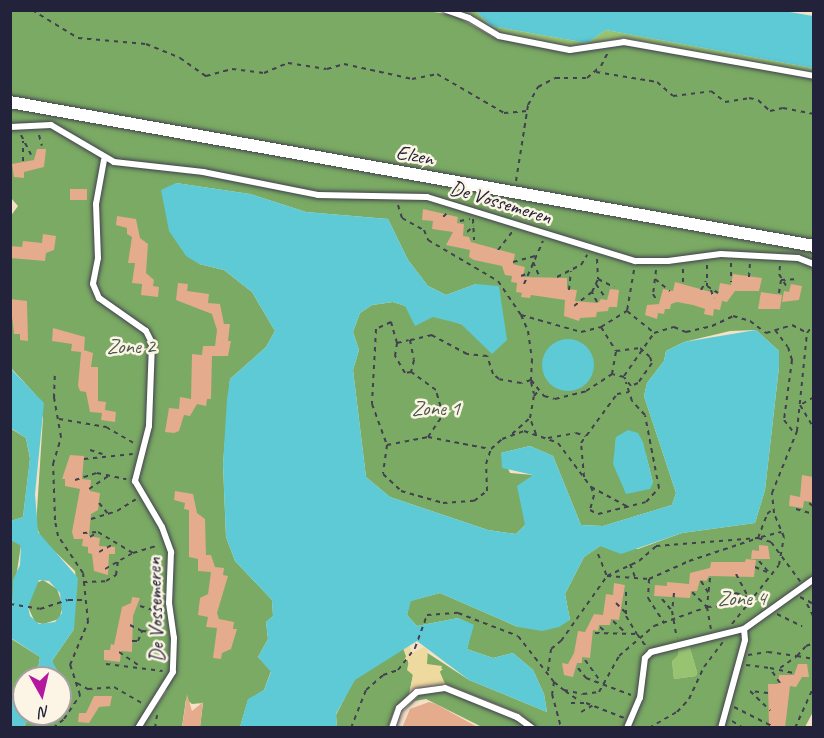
<!DOCTYPE html>
<style>
body{margin:0}
#map{position:relative;width:824px;height:738px;overflow:hidden;background:#f5e2c6;font-family:Caveat,sans-serif}
div>[style]{position:absolute}
.green>*{inset:0;background:#98c471}
.forest>*{inset:0;background:#7aaa63}
.sand>*{inset:0;background:#eeda9e}
.water>*{inset:0;background:#5dcad5}
.round{border-radius:50%}
.building>*{inset:0;background:#e4ab8d;transform-origin:0 0}
.path>*{height:2px;margin-top:-1px;transform-origin:0;background:repeating-linear-gradient(90deg,#423f50 0 4.5px,transparent 0 9px)}
.roads{filter:drop-shadow(0 0 2px #423f50) drop-shadow(0 0 2px #423f50)}
.lane>*{height:6px;margin:-3px;padding:0 3px;transform-origin:3px;border-radius:3px;background:#fff}
.street>*{height:12px;margin:-6px;padding:0 6px;transform-origin:6px;border-radius:6px;background:#fff}
span{translate:-50% -50%;white-space:nowrap;text-align:center;line-height:1.15;-webkit-text-stroke:5px #fcf5e5;paint-order:stroke}
.street-label{font-size:21px;color:#22223b}
.park-label{font-size:21px;color:#4b5b4e}
.frame{position:absolute;inset:0;border:12px solid #22223b;pointer-events:none}
.north{position:absolute;left:12px;top:666px;width:60px;height:60px;box-sizing:border-box;background:#fcf5e5;border:2px solid #a5a1a1;border-radius:50%;rotate:172deg;font-size:16px;font-weight:700;line-height:24px;text-align:center;color:#22223b}
.north::after{content:'';display:block;margin:auto;width:21px;height:27px;background:#b5179e;clip-path:polygon(50% 0,100% 100%,50% 72%,0 100%)}
</style>
<div id="map">
<div class="green">
<i style="clip-path:polygon(457px 11px,476px 11px,491px 26px,587px 43px,606px 30px,813px 68px,813px 74px,624px 38px,571px 47px,500px 34px)"></i>
<i style="clip-path:polygon(689px 645px,697px 672px,696px 676px,674px 679px,672px 661px,677px 647px)"></i>
</div>
<div class="forest">
<i style="clip-path:polygon(10px 11px,427px 11px,454px 15px,495px 38px,562px 52px,627px 44px,813px 79px,813px 241px,11px 97px)"></i>
<i style="clip-path:polygon(evenodd,10px 107px,813px 252px,814px 710px,805px 727px,535px 727px,520px 714px,445px 684px,439px 672px,443px 669px,427px 665px,426px 652px,469px 680px,547px 712px,544px 694px,533px 670px,513px 653px,493px 658px,467px 649px,473px 625px,458px 618px,417px 626px,407px 615px,410px 601px,440px 593px,518px 627px,570px 620px,565px 594px,584px 557px,600px 546px,638px 549px,682px 533px,755px 523px,765px 490px,779px 367px,779px 351px,756px 330px,730px 331px,684px 342px,666px 351px,664px 361px,647px 383px,644px 396px,676px 493px,672px 505px,603px 526px,581px 525px,553px 456px,530px 446px,501px 453px,510px 473px,533px 475px,526px 483px,525px 525px,516px 534px,488px 530px,390px 497px,366px 477px,353px 370px,359px 350px,353px 332px,360px 313px,372px 305px,393px 302px,461px 324px,473px 332px,476px 284px,446px 295px,428px 286px,408px 260px,388px 219px,306px 212px,250px 194px,176px 183px,199px 264px,224px 270px,252px 292px,275px 331px,266px 347px,230px 379px,223px 464px,226px 537px,235px 561px,272px 600px,273px 616px,266px 622px,268px 639px,258px 657px,271px 671px,264px 690px,248px 700px,240px 727px,200px 727px,203px 703px,192px 704px,186px 699px,182px 727px,142px 727px,167px 690px,162px 690px,138px 727px,24px 727px,30px 714px,60px 714px,63px 687px,52px 661px,74px 629px,73px 597px,77px 586px,75px 571px,42px 539px,36px 526px,43px 418px,35px 394px,11px 368px,10px 217px,18px 206px,11px 198px,10px 107px,616px 437px,646px 455px,653px 483px,615px 457px,616px 437px,10px 107px,689px 645px,697px 672px,696px 676px,674px 679px,672px 661px,678px 655px,678px 647px,689px 645px)"></i>
<i style="clip-path:polygon(10px 428px,26px 438px,30px 459px,23px 517px,11px 521px)"></i>
<i style="clip-path:polygon(11px 540px,21px 545px,11px 610px)"></i>
<i style="clip-path:polygon(43px 580px,57px 589px,63px 606px,59px 619px,43px 624px,35px 622px,28px 607px,34px 584px)"></i>
<i style="clip-path:polygon(10px 638px,40px 657px,37px 674px,24px 678px,11px 702px)"></i>
<i style="clip-path:polygon(403px 648px,413px 675px,409px 694px,394px 711px,388px 727px,337px 727px,336px 715px,354px 680px)"></i>
<i style="clip-path:polygon(444px 690px,515px 719px,529px 727px,482px 727px,426px 699px,415px 701px,403px 712px,423px 691px)"></i>
</div>
<div class="sand">
<i style="clip-path:polygon(409px 645px,412px 653px,424px 647px,428px 650px,427px 664px,442px 666px,440px 672px,445px 684px,410px 690px,413px 675px,407px 670px,409px 660px,404px 660px,407px 655px,403px 648px)"></i>
</div>
<div class="water">
<i style="clip-path:polygon(476px 11px,784px 11px,813px 16px,813px 68px,606px 30px,587px 43px,491px 26px)"></i>
<i style="clip-path:polygon(176px 183px,250px 194px,306px 212px,388px 219px,408px 260px,428px 286px,446px 295px,476px 284px,499px 286px,507px 340px,492px 354px,461px 324px,433px 317px,415px 326px,405px 306px,393px 302px,372px 305px,360px 313px,353px 332px,359px 350px,353px 370px,366px 477px,390px 497px,488px 530px,516px 534px,525px 525px,517px 486px,533px 475px,502px 468px,501px 453px,530px 446px,553px 456px,581px 525px,603px 526px,672px 505px,676px 493px,644px 396px,647px 383px,664px 361px,666px 351px,684px 342px,756px 330px,779px 351px,779px 367px,765px 490px,755px 523px,682px 533px,621px 554px,600px 546px,584px 557px,565px 594px,570px 620px,559px 627px,542px 631px,518px 627px,440px 593px,411px 601px,407px 615px,417px 626px,458px 618px,474px 625px,467px 649px,493px 658px,513px 653px,533px 670px,544px 694px,547px 712px,469px 680px,417px 641px,355px 680px,336px 714px,337px 727px,240px 727px,248px 699px,264px 690px,271px 672px,258px 657px,268px 639px,266px 622px,273px 616px,272px 600px,235px 561px,226px 537px,223px 464px,227px 399px,230px 379px,266px 347px,275px 331px,252px 292px,224px 270px,199px 264px,186px 256px,169px 231px,161px 190px)"></i>
<i class="round" style="left:542px;top:339px;width:52px;height:52px"></i>
<i style="clip-path:polygon(evenodd,10px 368px,44px 403px,35px 494px,38px 532px,78px 578px,74px 629px,52px 661px,63px 680px,60px 694px,60px 678px,26px 678px,37px 674px,40px 657px,11px 638px,13px 580px,20px 565px,21px 546px,11px 540px,11px 521px,23px 517px,30px 458px,26px 438px,11px 428px,10px 368px,39px 580px,49px 581px,60px 593px,62px 613px,55px 622px,39px 624px,30px 616px,28px 607px,39px 580px)"></i>
<i style="clip-path:polygon(628px 430px,638px 433px,643px 442px,653px 483px,650px 489px,626px 494px,613px 464px,616px 437px)"></i>
<i style="clip-path:polygon(24px 681px,24px 714px,30px 714px,24px 727px,11px 727px,11px 702px)"></i>
</div>
<div class="building">
<i style="clip-path:polygon(37px 149px,46px 149px,44px 167px,24px 172px,24px 178px,14px 177px,12px 164px,34px 160px)"></i>
<i style="left:70px;top:189px;width:17px;height:11px"></i>
<i style="clip-path:polygon(423px 209px,458px 217px,457px 223px,464px 224px,463px 236px,469px 237px,471px 242px,515px 254px,513px 264px,525px 267px,523px 277px,567px 278px,567px 289px,577px 290px,575px 301px,598px 303px,601px 299px,607px 300px,610px 289px,619px 290px,617px 307px,609px 307px,608px 311px,597px 312px,596px 317px,580px 318px,579px 321px,564px 316px,565px 300px,531px 295px,530px 298px,521px 297px,522px 293px,516px 292px,517px 283px,511px 282px,512px 276px,505px 275px,502px 266px,474px 260px,469px 257px,470px 250px,446px 245px,453px 232px,432px 229px,433px 221px,422px 220px)"></i>
<i style="clip-path:polygon(117px 216px,136px 219px,140px 238px,148px 244px,146px 273px,154px 280px,153px 286px,159px 287px,158px 297px,141px 295px,142px 284px,132px 283px,135px 263px,128px 263px,132px 237px,127px 234px,127px 228px,116px 225px)"></i>
<i style="clip-path:polygon(43px 234px,56px 236px,54px 250px,46px 253px,45px 261px,10px 258px,10px 246px,22px 247px,23px 241px,42px 243px)"></i>
<i style="clip-path:polygon(733px 274px,762px 278px,759px 291px,735px 291px,727px 302px,722px 301px,720px 310px,714px 309px,713px 316px,704px 314px,705px 309px,693px 305px,677px 302px,671px 304px,670px 309px,665px 309px,664px 314px,658px 313px,657px 319px,645px 315px,647px 305px,659px 304px,663px 289px,673px 291px,675px 282px,718px 294px,720px 283px,731px 285px)"></i>
<i style="clip-path:polygon(178px 283px,188px 284px,187px 291px,209px 294px,208px 303px,220px 304px,224px 324px,230px 324px,228px 341px,231px 341px,228px 356px,212px 356px,211px 399px,207px 399px,206px 406px,197px 404px,190px 416px,184px 415px,179px 431px,174px 433px,165px 432px,169px 408px,179px 409px,180px 397px,191px 399px,192px 354px,202px 355px,203px 346px,215px 346px,217px 330px,212px 314px,176px 300px)"></i>
<i style="clip-path:polygon(791px 284px,802px 286px,799px 300px,782px 302px,784px 291px,789px 292px)"></i>
<i style="clip-path:polygon(761px 292px,782px 295px,780px 309px,758px 309px)"></i>
<i style="clip-path:polygon(10px 299px,27px 301px,28px 341px,20px 340px,20px 334px,14px 334px)"></i>
<i style="clip-path:polygon(53px 328px,85px 337px,84px 350px,93px 353px,91px 367px,98px 367px,98px 401px,106px 402px,105px 410px,116px 412px,115px 422px,101px 420px,102px 413px,90px 412px,86px 392px,80px 391px,78px 386px,81px 352px,71px 351px,72px 344px,52px 341px)"></i>
<i style="clip-path:polygon(70px 455px,84px 456px,82px 479px,91px 480px,90px 491px,100px 493px,98px 510px,91px 514px,89px 536px,100px 538px,99px 546px,115px 547px,115px 554px,109px 554px,108px 575px,94px 571px,92px 554px,88px 553px,88px 547px,82px 546px,83px 539px,74px 539px,72px 532px,80px 489px,65px 486px,65px 479px,62px 479px)"></i>
<i style="clip-path:polygon(802px 475px,813px 477px,813px 502px,804px 501px,803px 508px,789px 506px,790px 495px,800px 497px)"></i>
<i style="clip-path:polygon(175px 491px,193px 494px,197px 513px,205px 519px,206px 555px,211px 555px,215px 567px,224px 568px,223px 575px,228px 576px,217px 613px,219px 619px,234px 622px,233px 629px,237px 629px,231px 649px,222px 653px,221px 659px,213px 658px,217px 628px,206px 627px,208px 617px,198px 615px,200px 598px,208px 594px,211px 572px,198px 571px,198px 559px,189px 557px,189px 510px,184px 509px,185px 503px,174px 500px)"></i>
<i style="clip-path:polygon(759px 545px,768px 546px,770px 559px,751px 559px,752px 550px,759px 551px)"></i>
<i style="clip-path:polygon(746px 559px,756px 560px,754px 577px,709px 576px,706px 581px,700px 580px,697px 591px,691px 591px,690px 598px,654px 596px,655px 585px,667px 586px,667px 582px,689px 584px,690px 573px,710px 568px,711px 562px,745px 562px)"></i>
<i style="clip-path:polygon(614px 583px,625px 585px,619px 620px,611px 619px,610px 625px,599px 625px,598px 631px,593px 630px,590px 658px,582px 657px,582px 663px,577px 663px,573px 677px,564px 675px,562px 663px,568px 664px,574px 653px,578px 631px,585px 632px,594px 614px,603px 615px,606px 594px,613px 595px)"></i>
<i style="clip-path:polygon(132px 597px,140px 598px,133px 616px,132px 652px,121px 651px,120px 662px,104px 660px,104px 650px,110px 650px,111px 644px,114px 645px,122px 607px,131px 603px)"></i>
<i style="clip-path:polygon(798px 664px,807px 664px,809px 677px,802px 677px,796px 687px,790px 686px,785px 728px,769px 728px,768px 684px,778px 684px,779px 675px,794px 675px)"></i>
<i style="clip-path:polygon(187px 694px,192px 711px,203px 702px,200px 728px,182px 728px)"></i>
<i style="clip-path:polygon(94px 696px,112px 696px,110px 706px,99px 707px,89px 723px,78px 722px,79px 713px,86px 713px)"></i>
<i style="clip-path:polygon(429px 702px,436px 704px,479px 728px,402px 728px,410px 709px)"></i>
</div>
<div class="path">
<i style="left:32px;top:10px;width:54px;rotate:31.3deg"></i>
<i style="left:78px;top:38px;width:68px;rotate:5deg"></i>
<i style="left:146px;top:44px;width:37px;rotate:22deg"></i>
<i style="left:180px;top:58px;width:32px;rotate:35deg"></i>
<i style="left:206px;top:76px;width:27px;rotate:-15deg"></i>
<i style="left:232px;top:69px;width:32px;rotate:7deg"></i>
<i style="left:264px;top:73px;width:26px;rotate:-23deg"></i>
<i style="left:288px;top:63px;width:39px;rotate:9deg"></i>
<i style="left:327px;top:69px;width:18px;rotate:-16deg"></i>
<i style="left:344px;top:64px;width:70px;rotate:12.4deg"></i>
<i style="left:412px;top:79px;width:25px;rotate:-11deg"></i>
<i style="left:437px;top:74px;width:78px;rotate:30.2deg"></i>
<i style="left:504px;top:113px;width:23px;rotate:-5deg"></i>
<i style="left:596px;top:72px;width:62px;rotate:9.3deg"></i>
<i style="left:657px;top:82px;width:21px;rotate:41deg"></i>
<i style="left:673px;top:96px;width:38px;rotate:-7deg"></i>
<i style="left:711px;top:91px;width:18px;rotate:38deg"></i>
<i style="left:725px;top:102px;width:24px;rotate:-9deg"></i>
<i style="left:749px;top:98px;width:9px;rotate:13deg"></i>
<i style="left:758px;top:100px;width:16px;rotate:43deg"></i>
<i style="left:770px;top:111px;width:13px;rotate:-13deg"></i>
<i style="left:783px;top:108px;width:32px;rotate:11deg"></i>
<i style="left:21px;top:135px;width:22px;rotate:63deg"></i>
<i style="left:39px;top:135px;width:11px;rotate:75deg"></i>
<i style="left:23px;top:161px;width:20px;rotate:-90deg"></i>
<i style="left:516px;top:181px;width:77px;rotate:-81deg"></i>
<i style="left:528px;top:105px;width:21px;rotate:-61deg"></i>
<i style="left:538px;top:87px;width:19px;rotate:-28deg"></i>
<i style="left:555px;top:78px;width:32px"></i>
<i style="left:587px;top:78px;width:18px;rotate:-41deg"></i>
<i style="left:601px;top:66px;width:16px;rotate:-63deg"></i>
<i style="left:398px;top:205px;width:14px;rotate:73deg"></i>
<i style="left:402px;top:218px;width:25px;rotate:29deg"></i>
<i style="left:424px;top:230px;width:11px;rotate:68deg"></i>
<i style="left:428px;top:240px;width:81px;rotate:30.4deg"></i>
<i style="left:498px;top:281px;width:41px;rotate:55.9deg"></i>
<i style="left:521px;top:315px;width:62px;rotate:15.8deg"></i>
<i style="left:581px;top:332px;width:21px;rotate:-14deg"></i>
<i style="left:601px;top:327px;width:31px;rotate:-32deg"></i>
<i style="left:443px;top:217px;width:8px;rotate:-45deg"></i>
<i style="left:473px;top:219px;width:21px;rotate:87deg"></i>
<i style="left:460px;top:221px;width:10px;rotate:-11deg"></i>
<i style="left:467px;top:232px;width:9px;rotate:-41deg"></i>
<i style="left:498px;top:250px;width:24px;rotate:-52deg"></i>
<i style="left:597px;top:259px;width:20px;rotate:87deg"></i>
<i style="left:598px;top:279px;width:18px;rotate:27deg"></i>
<i style="left:513px;top:262px;width:23px;rotate:-15deg"></i>
<i style="left:533px;top:262px;width:17px;rotate:66deg"></i>
<i style="left:731px;top:263px;width:19px;rotate:90deg"></i>
<i style="left:707px;top:265px;width:21px;rotate:90deg"></i>
<i style="left:707px;top:286px;width:13px;rotate:32deg"></i>
<i style="left:780px;top:266px;width:8px;rotate:97deg"></i>
<i style="left:779px;top:274px;width:17px;rotate:59deg"></i>
<i style="left:634px;top:270px;width:42px;rotate:99.7deg"></i>
<i style="left:627px;top:311px;width:35px;rotate:39deg"></i>
<i style="left:654px;top:333px;width:21px;rotate:-17deg"></i>
<i style="left:674px;top:327px;width:13px;rotate:23deg"></i>
<i style="left:686px;top:332px;width:27px;rotate:-13deg"></i>
<i style="left:712px;top:326px;width:23px;rotate:-25deg"></i>
<i style="left:733px;top:316px;width:18px;rotate:16deg"></i>
<i style="left:750px;top:321px;width:20px;rotate:37deg"></i>
<i style="left:766px;top:333px;width:27px;rotate:-17deg"></i>
<i style="left:792px;top:325px;width:17px;rotate:28deg"></i>
<i style="left:656px;top:270px;width:24px;rotate:97deg"></i>
<i style="left:653px;top:294px;width:8px;rotate:60deg"></i>
<i style="left:521px;top:276px;width:9px;rotate:-21deg"></i>
<i style="left:557px;top:277px;width:27px;rotate:-27deg"></i>
<i style="left:581px;top:265px;width:12px;rotate:-59deg"></i>
<i style="left:749px;top:277px;width:13px;rotate:-86deg"></i>
<i style="left:655px;top:279px;width:19px;rotate:39deg"></i>
<i style="left:683px;top:282px;width:14px;rotate:-90deg"></i>
<i style="left:524px;top:284px;width:47px;rotate:-66.2deg"></i>
<i style="left:596px;top:284px;width:14px;rotate:56deg"></i>
<i style="left:569px;top:290px;width:19px;rotate:-84deg"></i>
<i style="left:701px;top:290px;width:10px;rotate:-61deg"></i>
<i style="left:711px;top:290px;width:9px;rotate:72deg"></i>
<i style="left:779px;top:293px;width:13px;rotate:-81deg"></i>
<i style="left:781px;top:280px;width:17px;rotate:-3deg"></i>
<i style="left:597px;top:302px;width:11px;rotate:-117deg"></i>
<i style="left:592px;top:292px;width:14px;rotate:-65deg"></i>
<i style="left:574px;top:306px;width:23px;rotate:-38deg"></i>
<i style="left:521px;top:315px;width:17px;rotate:66deg"></i>
<i style="left:528px;top:331px;width:28px;rotate:82deg"></i>
<i style="left:532px;top:359px;width:21px;rotate:93deg"></i>
<i style="left:531px;top:380px;width:10px;rotate:163deg"></i>
<i style="left:521px;top:383px;width:22px;rotate:-170deg"></i>
<i style="left:499px;top:379px;width:8px;rotate:-140deg"></i>
<i style="left:493px;top:374px;width:19px;rotate:-108deg"></i>
<i style="left:487px;top:356px;width:20px;rotate:-174deg"></i>
<i style="left:467px;top:354px;width:40px;rotate:-152deg"></i>
<i style="left:432px;top:335px;width:23px;rotate:167deg"></i>
<i style="left:410px;top:340px;width:20px;rotate:79deg"></i>
<i style="left:414px;top:360px;width:12px;rotate:104deg"></i>
<i style="left:411px;top:372px;width:6px;rotate:171deg"></i>
<i style="left:405px;top:373px;width:20px;rotate:-120deg"></i>
<i style="left:395px;top:356px;width:13px;rotate:-81deg"></i>
<i style="left:397px;top:343px;width:22px;rotate:-106deg"></i>
<i style="left:391px;top:322px;width:17px;rotate:155deg"></i>
<i style="left:376px;top:329px;width:75px;rotate:93.1deg"></i>
<i style="left:372px;top:404px;width:44px;rotate:69.9deg"></i>
<i style="left:387px;top:445px;width:29px;rotate:98deg"></i>
<i style="left:383px;top:474px;width:25px;rotate:43deg"></i>
<i style="left:401px;top:491px;width:44px;rotate:15.9deg"></i>
<i style="left:443px;top:503px;width:31px;rotate:-4deg"></i>
<i style="left:474px;top:501px;width:16px;rotate:-38deg"></i>
<i style="left:487px;top:491px;width:27px;rotate:-92deg"></i>
<i style="left:486px;top:464px;width:16px;rotate:-72deg"></i>
<i style="left:491px;top:449px;width:15px;rotate:-42deg"></i>
<i style="left:502px;top:439px;width:23px;rotate:-20deg"></i>
<i style="left:524px;top:431px;width:36px;rotate:19deg"></i>
<i style="left:558px;top:443px;width:55px;rotate:53.1deg"></i>
<i style="left:591px;top:487px;width:9px;rotate:69deg"></i>
<i style="left:594px;top:495px;width:16px;rotate:105deg"></i>
<i style="left:590px;top:510px;width:9px;rotate:27deg"></i>
<i style="left:598px;top:514px;width:49px;rotate:-14deg"></i>
<i style="left:646px;top:502px;width:19px;rotate:-47deg"></i>
<i style="left:659px;top:488px;width:74px;rotate:-100.9deg"></i>
<i style="left:645px;top:415px;width:19px;rotate:-133deg"></i>
<i style="left:632px;top:401px;width:20px;rotate:-108deg"></i>
<i style="left:601px;top:327px;width:28px;rotate:58deg"></i>
<i style="left:616px;top:351px;width:24px;rotate:-7deg"></i>
<i style="left:640px;top:348px;width:13px;rotate:42deg"></i>
<i style="left:650px;top:357px;width:6px;rotate:72deg"></i>
<i style="left:652px;top:363px;width:24px;rotate:125deg"></i>
<i style="left:638px;top:383px;width:8px;rotate:157deg"></i>
<i style="left:631px;top:386px;width:11px;rotate:-128deg"></i>
<i style="left:624px;top:377px;width:12px;rotate:-166deg"></i>
<i style="left:612px;top:374px;width:23px;rotate:-80deg"></i>
<i style="left:775px;top:330px;width:21px;rotate:53deg"></i>
<i style="left:788px;top:347px;width:14px;rotate:73deg"></i>
<i style="left:792px;top:360px;width:61px;rotate:97.6deg"></i>
<i style="left:784px;top:420px;width:18px;rotate:52deg"></i>
<i style="left:397px;top:343px;width:12px;rotate:-14deg"></i>
<i style="left:624px;top:376px;width:52px;rotate:-55.1deg"></i>
<i style="left:531px;top:380px;width:21px;rotate:51deg"></i>
<i style="left:544px;top:396px;width:11px;rotate:15deg"></i>
<i style="left:555px;top:399px;width:32px;rotate:-14deg"></i>
<i style="left:586px;top:391px;width:31px;rotate:-33deg"></i>
<i style="left:531px;top:382px;width:12px;rotate:76deg"></i>
<i style="left:814px;top:397px;width:16px;rotate:150deg"></i>
<i style="left:800px;top:405px;width:27px;rotate:59deg"></i>
<i style="left:59px;top:419px;width:48px;rotate:9.7deg"></i>
<i style="left:106px;top:427px;width:34px;rotate:30deg"></i>
<i style="left:512px;top:434px;width:24px;rotate:-42deg"></i>
<i style="left:536px;top:434px;width:17px;rotate:-111deg"></i>
<i style="left:530px;top:418px;width:22px;rotate:-80deg"></i>
<i style="left:534px;top:396px;width:8px;rotate:-50deg"></i>
<i style="left:428px;top:437px;width:63px;rotate:11deg"></i>
<i style="left:548px;top:438px;width:28px;rotate:-10deg"></i>
<i style="left:576px;top:433px;width:10px;rotate:17deg"></i>
<i style="left:387px;top:445px;width:42px;rotate:-11deg"></i>
<i style="left:428px;top:437px;width:27px;rotate:-56deg"></i>
<i style="left:443px;top:415px;width:26px;rotate:-106deg"></i>
<i style="left:436px;top:390px;width:31px;rotate:-144deg"></i>
<i style="left:90px;top:450px;width:13px;rotate:18deg"></i>
<i style="left:84px;top:459px;width:49px;rotate:-5.8deg"></i>
<i style="left:584px;top:477px;width:34px;rotate:-95deg"></i>
<i style="left:581px;top:443px;width:61px;rotate:-53.7deg"></i>
<i style="left:617px;top:394px;width:12px;rotate:-9deg"></i>
<i style="left:75px;top:480px;width:23px;rotate:-18deg"></i>
<i style="left:97px;top:473px;width:30px;rotate:12deg"></i>
<i style="left:813px;top:485px;width:1px;rotate:45deg"></i>
<i style="left:591px;top:487px;width:42px;rotate:28.4deg"></i>
<i style="left:89px;top:489px;width:23px;rotate:-34deg"></i>
<i style="left:99px;top:503px;width:16px;rotate:50deg"></i>
<i style="left:809px;top:503px;width:6px;rotate:39deg"></i>
<i style="left:796px;top:509px;width:19px;rotate:16deg"></i>
<i style="left:91px;top:519px;width:27px;rotate:-17deg"></i>
<i style="left:117px;top:511px;width:22px;rotate:-32deg"></i>
<i style="left:83px;top:533px;width:15px;rotate:-4deg"></i>
<i style="left:98px;top:532px;width:41px;rotate:31deg"></i>
<i style="left:90px;top:537px;width:9px;rotate:-32deg"></i>
<i style="left:761px;top:537px;width:21px;rotate:-14deg"></i>
<i style="left:99px;top:552px;width:18px;rotate:-29deg"></i>
<i style="left:598px;top:554px;width:24px;rotate:68deg"></i>
<i style="left:607px;top:576px;width:42px;rotate:4.1deg"></i>
<i style="left:649px;top:579px;width:44px;rotate:-24.2deg"></i>
<i style="left:689px;top:561px;width:73px;rotate:-18.4deg"></i>
<i style="left:758px;top:538px;width:14px;rotate:17deg"></i>
<i style="left:771px;top:542px;width:49px;rotate:53.4deg"></i>
<i style="left:759px;top:561px;width:18px;rotate:49deg"></i>
<i style="left:630px;top:564px;width:14px;rotate:69deg"></i>
<i style="left:755px;top:567px;width:13px;rotate:23deg"></i>
<i style="left:105px;top:569px;width:32px;rotate:-30deg"></i>
<i style="left:133px;top:553px;width:27px;rotate:-17deg"></i>
<i style="left:736px;top:574px;width:24px;rotate:62deg"></i>
<i style="left:710px;top:578px;width:29px;rotate:96deg"></i>
<i style="left:707px;top:607px;width:23px;rotate:80deg"></i>
<i style="left:649px;top:579px;width:19px;rotate:93deg"></i>
<i style="left:648px;top:598px;width:30px;rotate:57deg"></i>
<i style="left:701px;top:581px;width:15px;rotate:58deg"></i>
<i style="left:83px;top:582px;width:23px;rotate:-2deg"></i>
<i style="left:106px;top:581px;width:12px;rotate:-31deg"></i>
<i style="left:116px;top:575px;width:14px;rotate:-82deg"></i>
<i style="left:626px;top:592px;width:24px;rotate:90deg"></i>
<i style="left:626px;top:616px;width:21px;rotate:59deg"></i>
<i style="left:692px;top:592px;width:21px;rotate:45deg"></i>
<i style="left:674px;top:593px;width:18px;rotate:96deg"></i>
<i style="left:672px;top:611px;width:27px;rotate:80deg"></i>
<i style="left:800px;top:597px;width:16px;rotate:27deg"></i>
<i style="left:662px;top:599px;width:16px;rotate:50deg"></i>
<i style="left:616px;top:603px;width:13px;rotate:45deg"></i>
<i style="left:10px;top:604px;width:30px;rotate:9deg"></i>
<i style="left:40px;top:609px;width:29px;rotate:-18deg"></i>
<i style="left:68px;top:600px;width:17px"></i>
<i style="left:807px;top:604px;width:16px;rotate:63deg"></i>
<i style="left:140px;top:606px;width:24px;rotate:17deg"></i>
<i style="left:777px;top:614px;width:28px;rotate:26deg"></i>
<i style="left:613px;top:621px;width:18px;rotate:43deg"></i>
<i style="left:732px;top:624px;width:75px;rotate:-51.5deg"></i>
<i style="left:779px;top:565px;width:28px;rotate:-80deg"></i>
<i style="left:784px;top:537px;width:26px;rotate:-113deg"></i>
<i style="left:774px;top:513px;width:20px;rotate:-96deg"></i>
<i style="left:772px;top:493px;width:67px;rotate:-68deg"></i>
<i style="left:797px;top:431px;width:99px;rotate:-84.2deg"></i>
<i style="left:807px;top:333px;width:11px;rotate:-52deg"></i>
<i style="left:130px;top:625px;width:13px;rotate:27deg"></i>
<i style="left:142px;top:631px;width:23px;rotate:5deg"></i>
<i style="left:600px;top:627px;width:8px;rotate:40deg"></i>
<i style="left:595px;top:633px;width:42px;rotate:1.4deg"></i>
<i style="left:637px;top:634px;width:14px;rotate:54deg"></i>
<i style="left:132px;top:641px;width:6px"></i>
<i style="left:138px;top:641px;width:11px;rotate:-68deg"></i>
<i style="left:119px;top:652px;width:25px;rotate:34deg"></i>
<i style="left:748px;top:655px;width:20px;rotate:-9deg"></i>
<i style="left:768px;top:652px;width:29px;rotate:8deg"></i>
<i style="left:797px;top:656px;width:13px;rotate:-48deg"></i>
<i style="left:806px;top:646px;width:9px;rotate:-21deg"></i>
<i style="left:585px;top:660px;width:26px;rotate:54deg"></i>
<i style="left:106px;top:664px;width:57px;rotate:7deg"></i>
<i style="left:746px;top:665px;width:24px;rotate:7deg"></i>
<i style="left:578px;top:668px;width:13px;rotate:51deg"></i>
<i style="left:586px;top:678px;width:48px;rotate:20.7deg"></i>
<i style="left:780px;top:668px;width:21px;rotate:-35deg"></i>
<i style="left:797px;top:656px;width:17px;rotate:10deg"></i>
<i style="left:548px;top:671px;width:22px;rotate:-82deg"></i>
<i style="left:551px;top:649px;width:13px;rotate:-39deg"></i>
<i style="left:561px;top:641px;width:80px;rotate:-54.7deg"></i>
<i style="left:607px;top:576px;width:35px;rotate:-25deg"></i>
<i style="left:639px;top:561px;width:23px;rotate:-41deg"></i>
<i style="left:656px;top:546px;width:102px;rotate:-4.5deg"></i>
<i style="left:758px;top:538px;width:26px;rotate:-69deg"></i>
<i style="left:767px;top:514px;width:8px;rotate:-40deg"></i>
<i style="left:554px;top:682px;width:12px;rotate:99deg"></i>
<i style="left:552px;top:694px;width:35px;rotate:75deg"></i>
<i style="left:77px;top:683px;width:13px;rotate:29deg"></i>
<i style="left:88px;top:689px;width:26px;rotate:-4deg"></i>
<i style="left:114px;top:687px;width:34px;rotate:30deg"></i>
<i style="left:780px;top:683px;width:18px;rotate:-124deg"></i>
<i style="left:770px;top:668px;width:24px;rotate:12deg"></i>
<i style="left:565px;top:691px;width:18px;rotate:34deg"></i>
<i style="left:768px;top:693px;width:18px;rotate:-174deg"></i>
<i style="left:750px;top:691px;width:28px;rotate:44deg"></i>
<i style="left:571px;top:703px;width:15px"></i>
<i style="left:586px;top:703px;width:41px;rotate:21.5deg"></i>
<i style="left:734px;top:707px;width:45px;rotate:26.6deg"></i>
<i style="left:581px;top:712px;width:13px;rotate:-29deg"></i>
<i style="left:732px;top:721px;width:13px;rotate:32deg"></i>
<i style="left:53px;top:728px;width:14px;rotate:-39deg"></i>
<i style="left:64px;top:719px;width:29px;rotate:-56deg"></i>
<i style="left:80px;top:695px;width:32px;rotate:-108deg"></i>
<i style="left:70px;top:665px;width:47px;rotate:-67.3deg"></i>
<i style="left:88px;top:622px;width:49px;rotate:-95.8deg"></i>
<i style="left:83px;top:573px;width:45px;rotate:-124deg"></i>
<i style="left:58px;top:536px;width:16px;rotate:-101deg"></i>
<i style="left:55px;top:520px;width:56px;rotate:-92deg"></i>
<i style="left:53px;top:464px;width:28px;rotate:-73deg"></i>
<i style="left:61px;top:437px;width:40px;rotate:-100deg"></i>
<i style="left:54px;top:398px;width:27px;rotate:-88deg"></i>
<i style="left:155px;top:728px;width:13px;rotate:-81deg"></i>
<i style="left:351px;top:728px;width:41px;rotate:-68.5deg"></i>
<i style="left:366px;top:690px;width:23px;rotate:-41deg"></i>
<i style="left:383px;top:675px;width:16px;rotate:-18deg"></i>
<i style="left:398px;top:670px;width:28px;rotate:-52deg"></i>
<i style="left:415px;top:648px;width:35px;rotate:-70deg"></i>
<i style="left:427px;top:615px;width:31px;rotate:-4deg"></i>
<i style="left:458px;top:613px;width:64px;rotate:21deg"></i>
<i style="left:518px;top:636px;width:58px;rotate:52deg"></i>
<i style="left:554px;top:682px;width:13px;rotate:39deg"></i>
<i style="left:564px;top:690px;width:19px;rotate:12deg"></i>
<i style="left:583px;top:694px;width:16px;rotate:-7deg"></i>
<i style="left:599px;top:692px;width:41px;rotate:-60.9deg"></i>
<i style="left:619px;top:656px;width:46px;rotate:-40.6deg"></i>
<i style="left:654px;top:626px;width:56px;rotate:-19.7deg"></i>
<i style="left:707px;top:607px;width:14px;rotate:-4deg"></i>
<i style="left:721px;top:606px;width:20px;rotate:-41deg"></i>
<i style="left:736px;top:593px;width:12px;rotate:20deg"></i>
<i style="left:649px;top:728px;width:32px;rotate:-30deg"></i>
<i style="left:677px;top:712px;width:18px;rotate:-47deg"></i>
<i style="left:689px;top:699px;width:35px;rotate:-65deg"></i>
<i style="left:704px;top:667px;width:31px;rotate:-53deg"></i>
<i style="left:795px;top:728px;width:46px;rotate:-65.7deg"></i>
</div>
<div class="roads">
<div class="lane">
<i style="left:446px;top:10px;width:24px;rotate:19deg"></i>
<i style="left:469px;top:18px;width:35px;rotate:31deg"></i>
<i style="left:499px;top:36px;width:72px;rotate:11.2deg"></i>
<i style="left:570px;top:50px;width:55px;rotate:-8.4deg"></i>
<i style="left:624px;top:42px;width:193px;rotate:10.1deg"></i>
<i style="left:10px;top:127px;width:41px;rotate:-2.8deg"></i>
<i style="left:51px;top:125px;width:73px;rotate:30.4deg"></i>
<i style="left:114px;top:162px;width:90px;rotate:6.4deg"></i>
<i style="left:203px;top:172px;width:117px;rotate:11.3deg"></i>
<i style="left:318px;top:195px;width:109px;rotate:1.1deg"></i>
<i style="left:427px;top:197px;width:218px;rotate:17.1deg"></i>
<i style="left:635px;top:261px;width:33px"></i>
<i style="left:668px;top:261px;width:53px;rotate:-7.5deg"></i>
<i style="left:721px;top:254px;width:77px;rotate:3deg"></i>
<i style="left:798px;top:258px;width:17px;rotate:21deg"></i>
<i style="left:104px;top:160px;width:45px;rotate:100.3deg"></i>
<i style="left:96px;top:204px;width:54px;rotate:87.9deg"></i>
<i style="left:98px;top:258px;width:26px;rotate:101deg"></i>
<i style="left:93px;top:284px;width:15px;rotate:67deg"></i>
<i style="left:99px;top:298px;width:57px;rotate:35.1deg"></i>
<i style="left:146px;top:331px;width:13px;rotate:63deg"></i>
<i style="left:152px;top:343px;width:83px;rotate:92.1deg"></i>
<i style="left:149px;top:426px;width:57px;rotate:104.3deg"></i>
<i style="left:135px;top:481px;width:53px;rotate:59.6deg"></i>
<i style="left:162px;top:527px;width:27px;rotate:70deg"></i>
<i style="left:171px;top:552px;width:51px;rotate:92.2deg"></i>
<i style="left:169px;top:603px;width:35px;rotate:82deg"></i>
<i style="left:174px;top:638px;width:34px;rotate:92deg"></i>
<i style="left:173px;top:672px;width:66px;rotate:122deg"></i>
<i style="left:392px;top:728px;width:21px;rotate:-71deg"></i>
<i style="left:399px;top:708px;width:24px;rotate:-42deg"></i>
<i style="left:417px;top:692px;width:28px;rotate:-8deg"></i>
<i style="left:445px;top:688px;width:78px;rotate:21.9deg"></i>
<i style="left:517px;top:717px;width:19px;rotate:36deg"></i>
<i style="left:627px;top:728px;width:33px;rotate:-67deg"></i>
<i style="left:640px;top:698px;width:40px;rotate:-82.9deg"></i>
<i style="left:645px;top:658px;width:8px;rotate:-45deg"></i>
<i style="left:651px;top:652px;width:96px;rotate:-13.9deg"></i>
<i style="left:744px;top:629px;width:86px;rotate:-35.5deg"></i>
<i style="left:721px;top:728px;width:91px;rotate:-74.7deg"></i>
<i style="left:745px;top:640px;width:11px;rotate:-95deg"></i>
</div>
<div class="street">
<i style="left:10px;top:102px;width:817px;rotate:10.15deg"></i>
</div>
</div>
<div class="street-label">
<span style="left:415px;top:155px;rotate:10deg">Elzen</span>
<span style="left:501px;top:202px;rotate:17deg">De Vossemeren</span>
<span style="left:155px;top:610px;rotate:-92deg">De Vossemeren</span>
</div>
<div class="park-label">
<span style="left:131px;top:346px">Zone 2</span>
<span style="left:436px;top:408px">Zone 1</span>
<span style="left:742px;top:598px">Zone 4</span>
</div>
<div class="frame"></div>
<div class="north">N</div>
</div>
